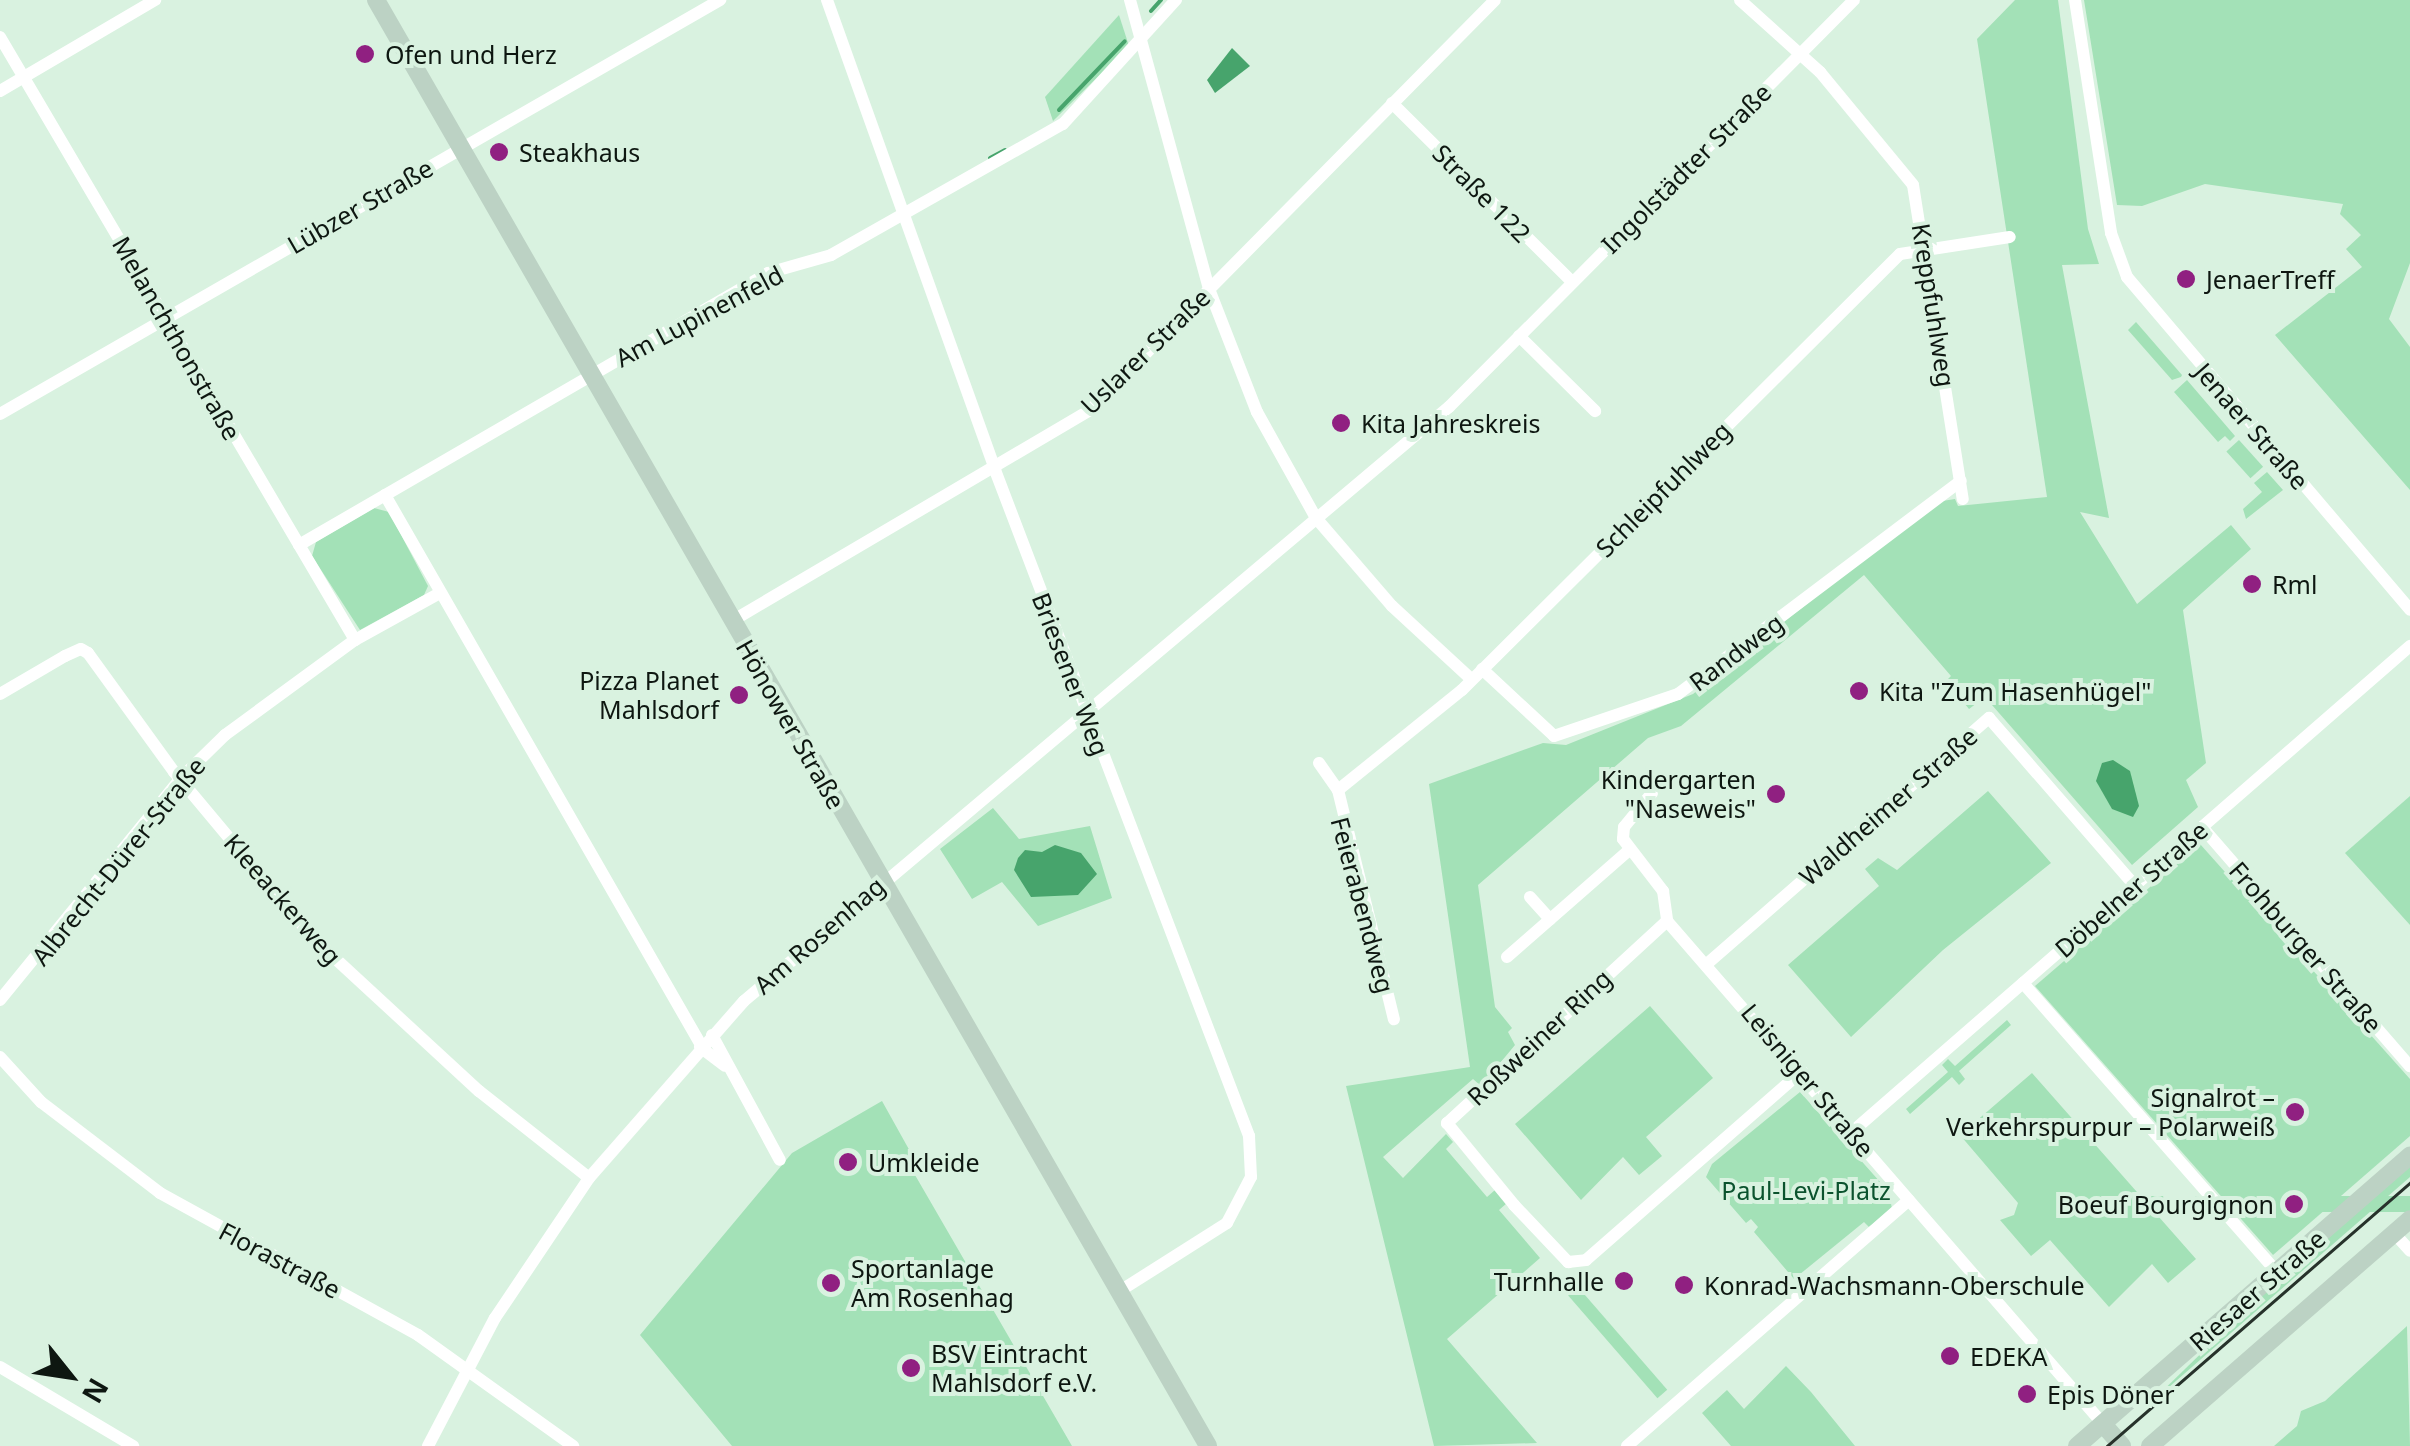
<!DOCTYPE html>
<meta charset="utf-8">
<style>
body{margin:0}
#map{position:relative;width:2410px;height:1446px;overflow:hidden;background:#d9f2e0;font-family:"Noto Sans",sans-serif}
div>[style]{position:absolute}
.green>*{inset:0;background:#a3e1b7;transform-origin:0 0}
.water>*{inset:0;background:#47a46c}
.stream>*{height:4px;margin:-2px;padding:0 2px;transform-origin:2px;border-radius:2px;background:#47a46c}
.minor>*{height:12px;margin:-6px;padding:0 6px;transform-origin:6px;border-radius:6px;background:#fff}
.secondary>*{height:18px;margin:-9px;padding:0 9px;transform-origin:9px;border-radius:9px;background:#bcd2c4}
.tram>*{height:2.5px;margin:-1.25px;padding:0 1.25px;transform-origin:1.25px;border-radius:1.25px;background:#27322b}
.dots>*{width:28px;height:28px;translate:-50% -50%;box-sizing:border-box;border:5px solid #d9f2e0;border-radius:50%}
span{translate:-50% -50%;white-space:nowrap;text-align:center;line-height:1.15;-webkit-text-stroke:8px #d9f2e0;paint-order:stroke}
.poi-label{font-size:25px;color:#0e1711}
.left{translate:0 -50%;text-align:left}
.right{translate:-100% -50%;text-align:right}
.street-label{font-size:25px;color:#0e1711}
.park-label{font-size:25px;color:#0b532e}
.north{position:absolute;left:20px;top:1326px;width:100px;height:100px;-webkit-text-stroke:8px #d9f2e0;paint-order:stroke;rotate:120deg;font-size:28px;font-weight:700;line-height:40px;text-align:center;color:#0e1711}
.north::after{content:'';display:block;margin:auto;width:35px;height:45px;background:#0e1711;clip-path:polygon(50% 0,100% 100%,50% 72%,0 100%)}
</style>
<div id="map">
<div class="green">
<i style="clip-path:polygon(2015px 0,2058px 0,2088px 229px,2099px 264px,2062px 265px,2109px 518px,2080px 512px,2137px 604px,2231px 525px,2251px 549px,2183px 610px,2206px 763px,2186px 780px,2198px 807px,2132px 865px,1985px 697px,1969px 709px,1946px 681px,1951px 676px,1864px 575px,1681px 726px,1648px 738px,1478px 885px,1495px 1007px,1512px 1028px,1508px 1032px,1515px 1045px,1481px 1086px,1473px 1079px,1383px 1157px,1403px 1178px,1446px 1134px,1453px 1142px,1446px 1149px,1487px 1197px,1495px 1190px,1507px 1203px,1499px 1210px,1540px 1258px,1447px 1339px,1537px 1443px,1434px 1446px,1346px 1086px,1470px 1067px,1429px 784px,1543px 743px,1566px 745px,1693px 694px,1936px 502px,1955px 499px,1958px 506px,2047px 497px,1977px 39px)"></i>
<i style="clip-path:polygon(2084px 0,2410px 0,2410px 263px,2389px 319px,2410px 347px,2410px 490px,2275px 335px,2362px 267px,2346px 249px,2361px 235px,2340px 214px,2343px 204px,2205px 184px,2142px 206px,2117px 205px)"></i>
<i style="clip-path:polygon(1119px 15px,1129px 46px,1053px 121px,1045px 97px)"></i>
<i style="clip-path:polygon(2136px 322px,2182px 375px,2181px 377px,2172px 380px,2128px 330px)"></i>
<i style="clip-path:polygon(2187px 380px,2235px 436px,2230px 441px,2225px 436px,2218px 442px,2174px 392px)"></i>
<i style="left:2239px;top:440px;width:36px;height:17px;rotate:48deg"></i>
<i style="clip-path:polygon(2267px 472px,2283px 490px,2246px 519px,2243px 509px,2262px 492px,2254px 483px)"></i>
<i style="clip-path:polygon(374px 508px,389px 512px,428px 586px,424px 595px,360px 630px,312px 556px,316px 542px)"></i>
<i style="clip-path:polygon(1988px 791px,2051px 863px,1943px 950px,1851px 1037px,1788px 965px,1879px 886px,1865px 869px,1878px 858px,1897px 870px)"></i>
<i style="clip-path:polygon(2410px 796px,2410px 925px,2345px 853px)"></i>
<i style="clip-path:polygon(993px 808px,1019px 839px,1090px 826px,1112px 898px,1038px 926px,1002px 882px,972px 899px,940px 849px)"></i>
<i style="clip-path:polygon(2200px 844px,2410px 1079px,2410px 1136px,2273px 1255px,2035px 986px)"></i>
<i style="clip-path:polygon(1650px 1006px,1713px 1078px,1646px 1137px,1662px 1156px,1639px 1175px,1623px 1157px,1581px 1200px,1515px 1124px)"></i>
<i style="clip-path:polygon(2007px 1020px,2011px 1025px,1959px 1071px,1965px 1079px,1959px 1085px,1952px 1077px,1910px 1114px,1906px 1109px,1948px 1072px,1942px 1065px,1948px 1059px,1955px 1066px)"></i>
<i style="clip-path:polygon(2032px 1073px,2196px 1259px,2168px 1283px,2152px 1264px,2109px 1307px,2050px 1240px,2031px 1256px,2000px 1220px,2014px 1215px,2018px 1203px,1960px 1135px)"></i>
<i style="clip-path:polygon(1800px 1092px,1889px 1192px,1892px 1209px,1869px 1227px,1864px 1222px,1794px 1279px,1754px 1232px,1758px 1227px,1751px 1219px,1746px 1223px,1706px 1177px,1712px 1164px)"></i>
<i style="clip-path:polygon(882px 1101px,921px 1171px,915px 1175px,1072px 1446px,732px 1446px,640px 1335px,792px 1153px)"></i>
<i style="clip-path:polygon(2410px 1164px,2410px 1177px,2145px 1408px,2264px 1292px)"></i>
<i style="left:2410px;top:1196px;width:16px;height:340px;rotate:90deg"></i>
<i style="left:1578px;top:1287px;width:136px;height:13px;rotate:49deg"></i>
<i style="clip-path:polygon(2407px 1326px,2410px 1446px,2274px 1446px,2297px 1426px,2301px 1411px,2325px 1401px)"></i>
<i style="clip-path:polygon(1786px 1366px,1811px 1392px,1855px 1446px,1731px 1446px,1702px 1413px,1727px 1390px,1744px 1409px)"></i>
</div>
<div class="water">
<i style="clip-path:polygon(1232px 48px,1250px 66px,1215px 93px,1207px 80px)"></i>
<i style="clip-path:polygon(2113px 760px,2130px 771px,2139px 806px,2133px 817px,2112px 809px,2096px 781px,2102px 763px)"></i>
<i style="clip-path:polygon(1055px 845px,1081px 853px,1097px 874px,1078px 895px,1031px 897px,1014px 870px,1018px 858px,1025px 850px,1042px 852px)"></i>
</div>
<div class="stream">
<i style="left:1151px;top:11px;width:15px;rotate:-48deg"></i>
<i style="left:1059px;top:110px;width:95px;rotate:-46.3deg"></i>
<i style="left:990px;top:158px;width:17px;rotate:-28deg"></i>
</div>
<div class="minor">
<i style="left:827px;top:0;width:499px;rotate:70.3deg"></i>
<i style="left:995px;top:470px;width:713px;rotate:69.12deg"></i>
<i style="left:1249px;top:1136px;width:41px;rotate:87.2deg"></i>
<i style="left:1251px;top:1177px;width:52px;rotate:117.6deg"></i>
<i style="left:1227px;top:1223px;width:127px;rotate:147.6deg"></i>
<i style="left:1130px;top:0;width:300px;rotate:74.7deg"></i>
<i style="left:1209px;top:289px;width:132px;rotate:68.7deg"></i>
<i style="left:1257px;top:412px;width:121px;rotate:60.9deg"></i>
<i style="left:1316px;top:518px;width:116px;rotate:49.2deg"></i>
<i style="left:1392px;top:606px;width:108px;rotate:42.7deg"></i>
<i style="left:1740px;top:0;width:108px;rotate:42deg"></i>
<i style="left:1820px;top:72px;width:146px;rotate:50.5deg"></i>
<i style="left:1913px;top:185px;width:318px;rotate:81deg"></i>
<i style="left:2075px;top:0;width:236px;rotate:81.2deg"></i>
<i style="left:2111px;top:233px;width:47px;rotate:70deg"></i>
<i style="left:2127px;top:277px;width:437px;rotate:49.6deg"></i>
<i style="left:0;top:37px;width:700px;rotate:59.51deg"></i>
<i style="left:0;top:91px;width:180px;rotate:-30.4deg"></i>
<i style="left:1392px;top:103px;width:254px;rotate:44.8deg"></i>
<i style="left:1519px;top:336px;width:107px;rotate:44.6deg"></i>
<i style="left:0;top:414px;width:831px;rotate:-29.9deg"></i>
<i style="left:385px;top:495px;width:634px;rotate:60.12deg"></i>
<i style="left:299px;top:545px;width:542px;rotate:-30.11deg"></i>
<i style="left:768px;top:273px;width:66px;rotate:-15.9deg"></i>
<i style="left:831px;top:255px;width:266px;rotate:-29.5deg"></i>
<i style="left:1063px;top:124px;width:168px;rotate:-47.7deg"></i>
<i style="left:732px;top:621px;width:416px;rotate:-30.5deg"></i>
<i style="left:1090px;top:410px;width:576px;rotate:-45.35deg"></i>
<i style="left:1482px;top:669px;width:98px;rotate:42.9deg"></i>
<i style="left:1554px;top:736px;width:131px;rotate:-18.7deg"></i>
<i style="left:1678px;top:694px;width:354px;rotate:-37deg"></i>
<i style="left:0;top:694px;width:75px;rotate:-30.3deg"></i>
<i style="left:65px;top:656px;width:17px;rotate:-24deg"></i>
<i style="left:81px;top:649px;width:8px;rotate:30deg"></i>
<i style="left:88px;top:653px;width:147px;rotate:54.1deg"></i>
<i style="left:174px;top:772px;width:217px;rotate:50.1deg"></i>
<i style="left:313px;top:938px;width:226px;rotate:42.7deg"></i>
<i style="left:479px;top:1091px;width:140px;rotate:38.3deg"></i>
<i style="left:1319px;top:763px;width:33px;rotate:55deg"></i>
<i style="left:1338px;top:790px;width:159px;rotate:-38.9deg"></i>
<i style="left:1462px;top:690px;width:618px;rotate:-44.87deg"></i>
<i style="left:1900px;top:254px;width:111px;rotate:-8.8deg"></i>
<i style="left:1338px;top:790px;width:236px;rotate:76.3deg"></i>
<i style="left:1652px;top:793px;width:44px;rotate:129.5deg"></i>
<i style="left:1624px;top:827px;width:12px;rotate:95deg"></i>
<i style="left:1623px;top:839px;width:66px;rotate:52.4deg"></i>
<i style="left:1663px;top:891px;width:30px;rotate:82deg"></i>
<i style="left:2202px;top:827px;width:317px;rotate:49deg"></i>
<i style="left:1530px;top:897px;width:30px;rotate:48deg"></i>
<i style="left:1667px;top:921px;width:299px;rotate:137.4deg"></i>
<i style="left:1447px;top:1123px;width:106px;rotate:50.7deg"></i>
<i style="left:1514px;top:1205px;width:79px;rotate:46.5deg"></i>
<i style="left:1568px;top:1262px;width:18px;rotate:-6deg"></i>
<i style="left:1586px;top:1260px;width:287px;rotate:-41.2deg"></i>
<i style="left:1667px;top:921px;width:666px;rotate:49.08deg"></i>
<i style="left:1507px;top:957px;width:159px;rotate:-41.2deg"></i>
<i style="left:1708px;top:963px;width:373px;rotate:-41.1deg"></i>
<i style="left:1989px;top:718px;width:223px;rotate:49deg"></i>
<i style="left:2023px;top:983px;width:385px;rotate:48.7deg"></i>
<i style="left:0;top:1000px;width:285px;rotate:-50.8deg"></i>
<i style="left:180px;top:779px;width:63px;rotate:-44.4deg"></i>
<i style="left:225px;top:735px;width:161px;rotate:-36.2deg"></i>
<i style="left:355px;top:640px;width:97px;rotate:-28.9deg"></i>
<i style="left:712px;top:1035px;width:142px;rotate:61.5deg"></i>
<i style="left:700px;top:1047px;width:31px;rotate:37deg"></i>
<i style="left:0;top:1057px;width:61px;rotate:47.7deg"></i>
<i style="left:41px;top:1102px;width:150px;rotate:37.4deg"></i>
<i style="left:160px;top:1193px;width:294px;rotate:28.8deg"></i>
<i style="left:418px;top:1335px;width:191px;rotate:35.6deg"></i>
<i style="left:1853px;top:1131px;width:739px;rotate:-41.05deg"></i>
<i style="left:2394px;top:1233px;width:24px;rotate:48deg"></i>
<i style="left:0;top:1367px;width:155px;rotate:30.7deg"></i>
<i style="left:428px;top:1446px;width:144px;rotate:-62.4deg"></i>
<i style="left:495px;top:1318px;width:169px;rotate:-56.1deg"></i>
<i style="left:589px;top:1178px;width:235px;rotate:-48.8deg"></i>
<i style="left:744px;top:1001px;width:922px;rotate:-40.12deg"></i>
<i style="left:1449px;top:407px;width:574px;rotate:-45.14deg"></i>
<i style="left:1627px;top:1446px;width:374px;rotate:-41.1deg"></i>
</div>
<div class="secondary">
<i style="left:376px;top:0;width:1668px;rotate:60.08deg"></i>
<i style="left:2103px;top:1424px;width:29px;rotate:49deg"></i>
<i style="left:2077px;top:1446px;width:442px;rotate:-41.1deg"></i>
<i style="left:2150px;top:1446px;width:345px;rotate:-41.1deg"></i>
</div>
<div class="tram">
<i style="left:2107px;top:1446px;width:401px;rotate:-41deg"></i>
</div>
<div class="dots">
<i style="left:365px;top:54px;background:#902081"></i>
<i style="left:499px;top:152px;background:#902081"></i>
<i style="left:2186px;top:279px;background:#902081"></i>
<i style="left:1341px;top:423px;background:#902081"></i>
<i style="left:2252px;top:584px;background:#902081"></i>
<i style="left:1859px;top:691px;background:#902081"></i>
<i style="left:739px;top:695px;background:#902081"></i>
<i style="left:1776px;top:794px;background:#902081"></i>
<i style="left:2295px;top:1112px;background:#902081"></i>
<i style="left:848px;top:1162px;background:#902081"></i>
<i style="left:2294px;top:1204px;background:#902081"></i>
<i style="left:1624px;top:1281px;background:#902081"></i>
<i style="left:831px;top:1283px;background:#902081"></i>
<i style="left:1684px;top:1285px;background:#902081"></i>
<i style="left:1950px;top:1356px;background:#902081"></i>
<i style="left:911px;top:1368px;background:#902081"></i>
<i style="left:2027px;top:1394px;background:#902081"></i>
</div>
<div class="poi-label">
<span class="left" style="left:385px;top:54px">Ofen und Herz</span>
<span class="left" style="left:519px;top:152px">Steakhaus</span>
<span class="left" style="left:2206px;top:279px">JenaerTreff</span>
<span class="left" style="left:1361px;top:423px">Kita Jahreskreis</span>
<span class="left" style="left:2272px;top:584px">Rml</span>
<span class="right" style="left:719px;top:695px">Pizza Planet<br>Mahlsdorf</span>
<span class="left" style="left:1879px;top:691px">Kita "Zum Hasenhügel"</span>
<span class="right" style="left:1756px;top:794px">Kindergarten<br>"Naseweis"</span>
<span class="right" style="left:2275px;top:1112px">Signalrot –<br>Verkehrspurpur – Polarweiß</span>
<span class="left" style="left:868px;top:1162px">Umkleide</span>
<span class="right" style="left:2274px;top:1204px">Boeuf Bourgignon</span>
<span class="left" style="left:851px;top:1283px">Sportanlage<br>Am Rosenhag</span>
<span class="right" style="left:1604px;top:1281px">Turnhalle</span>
<span class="left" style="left:1704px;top:1285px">Konrad-Wachsmann-Oberschule</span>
<span class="left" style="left:931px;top:1368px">BSV Eintracht<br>Mahlsdorf e.V.</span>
<span class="left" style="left:1970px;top:1356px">EDEKA</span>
<span class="left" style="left:2047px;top:1394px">Epis Döner</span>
</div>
<div class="street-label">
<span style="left:1686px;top:168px;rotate:-45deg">Ingolstädter Straße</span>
<span style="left:1482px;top:193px;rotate:45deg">Straße 122</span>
<span style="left:360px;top:206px;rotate:-30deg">Lübzer Straße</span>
<span style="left:1934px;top:305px;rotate:81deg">Kreppfuhlweg</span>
<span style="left:699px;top:316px;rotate:-28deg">Am Lupinenfeld</span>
<span style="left:177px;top:338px;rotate:60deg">Melanchthonstraße</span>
<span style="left:1145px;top:351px;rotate:-44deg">Uslarer Straße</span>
<span style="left:2252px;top:426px;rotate:49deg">Jenaer Straße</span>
<span style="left:1663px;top:489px;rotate:-45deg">Schleipfuhlweg</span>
<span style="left:1736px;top:652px;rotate:-37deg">Randweg</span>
<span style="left:1071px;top:674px;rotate:69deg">Briesener Weg</span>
<span style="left:791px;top:724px;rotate:60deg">Hönower Straße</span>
<span style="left:1888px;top:806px;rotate:-41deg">Waldheimer Straße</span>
<span style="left:118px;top:861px;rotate:-51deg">Albrecht-Dürer-Straße</span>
<span style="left:2131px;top:889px;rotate:-41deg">Döbelner Straße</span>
<span style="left:283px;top:899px;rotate:49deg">Kleeackerweg</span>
<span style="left:1363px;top:905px;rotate:75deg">Feierabendweg</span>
<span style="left:819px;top:935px;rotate:-41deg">Am Rosenhag</span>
<span style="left:2306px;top:947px;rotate:49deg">Frohburger Straße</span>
<span style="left:1539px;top:1037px;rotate:-43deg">Roßweiner Ring</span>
<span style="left:1808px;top:1080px;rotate:50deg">Leisniger Straße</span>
<span style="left:280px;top:1260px;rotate:28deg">Florastraße</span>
<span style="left:2257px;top:1290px;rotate:-41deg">Riesaer Straße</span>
</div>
<div class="park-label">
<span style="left:1806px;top:1190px">Paul-Levi-Platz</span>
</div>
<div class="north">N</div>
</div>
